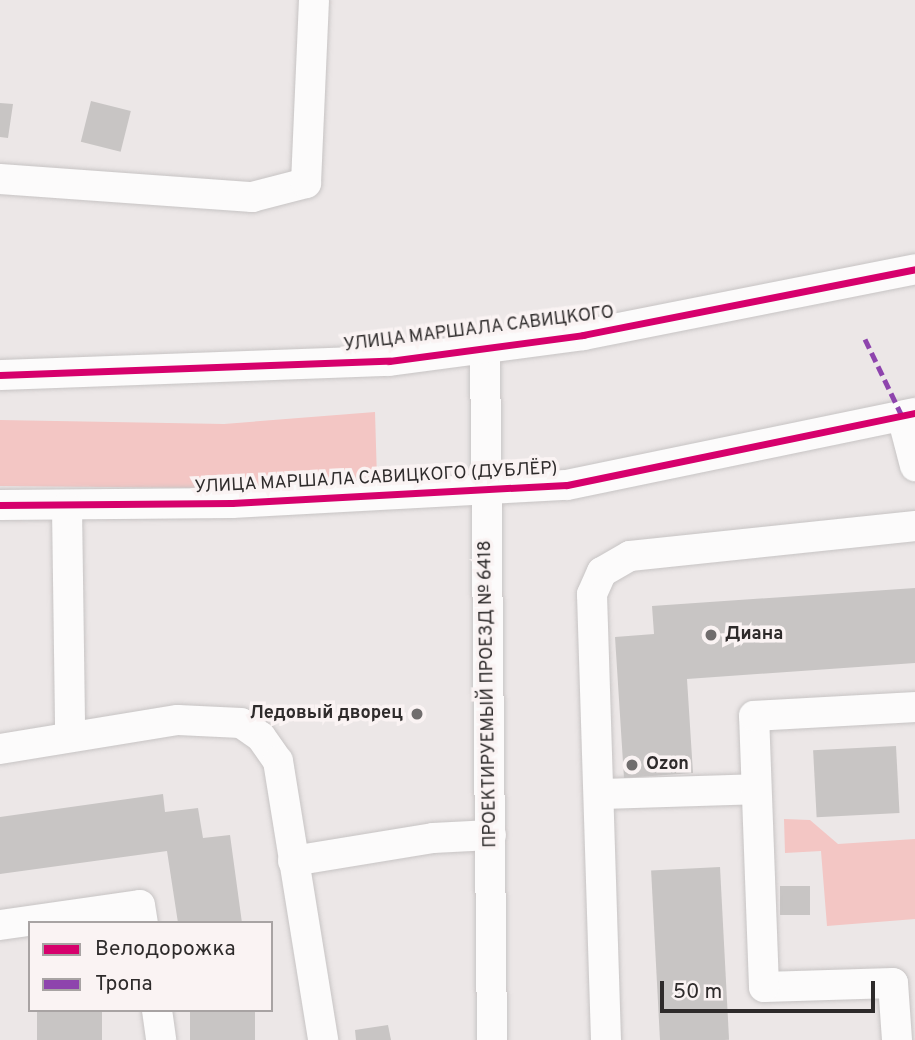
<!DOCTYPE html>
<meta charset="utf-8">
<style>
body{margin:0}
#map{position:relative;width:915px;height:1040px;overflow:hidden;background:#ece7e7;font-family:Overpass,sans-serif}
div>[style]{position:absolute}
.green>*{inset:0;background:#f3c6c4}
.building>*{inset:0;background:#c8c5c4;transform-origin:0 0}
.roads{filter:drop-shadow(0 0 2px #c7c4c4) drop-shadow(0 0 2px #c7c4c4)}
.minor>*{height:30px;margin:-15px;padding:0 15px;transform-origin:15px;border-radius:15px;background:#fcfbfb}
.quiet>*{height:5px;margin-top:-2.5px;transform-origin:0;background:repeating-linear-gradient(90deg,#8e44ad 0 10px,transparent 0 15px)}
.cycleway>*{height:7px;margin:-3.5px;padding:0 3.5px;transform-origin:3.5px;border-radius:3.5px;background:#d6006c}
.dots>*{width:19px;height:19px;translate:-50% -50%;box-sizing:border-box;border:4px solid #faf3f3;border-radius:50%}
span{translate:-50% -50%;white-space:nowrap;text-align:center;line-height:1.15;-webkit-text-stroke:7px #faf3f3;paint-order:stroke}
.street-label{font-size:18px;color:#2e2b2b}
.poi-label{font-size:18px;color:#2e2b2b;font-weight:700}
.left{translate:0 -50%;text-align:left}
.right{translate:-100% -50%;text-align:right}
.legend{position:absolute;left:28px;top:921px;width:245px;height:91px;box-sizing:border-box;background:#faf3f3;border:2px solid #a8a3a3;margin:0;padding:9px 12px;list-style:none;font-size:21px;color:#2e2b2b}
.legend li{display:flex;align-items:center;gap:14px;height:35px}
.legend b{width:35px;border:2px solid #a8a3a3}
.scale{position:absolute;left:660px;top:981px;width:215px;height:32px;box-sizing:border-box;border:4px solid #2e2b2b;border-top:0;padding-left:9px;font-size:21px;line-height:24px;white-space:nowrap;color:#2e2b2b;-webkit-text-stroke:5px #faf3f3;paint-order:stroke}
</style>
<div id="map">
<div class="green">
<i style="clip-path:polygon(375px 412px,377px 479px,218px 488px,0 486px,0 420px,224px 424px)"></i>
<i style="clip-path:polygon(784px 819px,810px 820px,838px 844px,915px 839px,915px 919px,827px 926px,821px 851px,785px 853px)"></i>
</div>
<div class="building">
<i style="left:91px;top:101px;width:41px;height:42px;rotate:14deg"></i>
<i style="clip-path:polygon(0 103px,13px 104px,8px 138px,0 137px)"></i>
<i style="clip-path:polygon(915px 588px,915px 663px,687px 679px,693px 773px,624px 778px,615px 637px,654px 634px,652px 606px)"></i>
<i style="left:896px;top:746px;width:67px;height:83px;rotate:87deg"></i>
<i style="clip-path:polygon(163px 794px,165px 812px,198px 808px,203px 838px,230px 835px,242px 923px,178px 923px,167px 851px,0 874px,0 817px)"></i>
<i style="left:720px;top:867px;width:173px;height:69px;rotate:87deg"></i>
<i style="left:780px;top:886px;width:30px;height:29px"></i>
<i style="left:37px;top:1010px;width:65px;height:30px"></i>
<i style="left:190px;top:1010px;width:65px;height:30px"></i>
<i style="clip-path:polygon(388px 1025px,391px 1040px,356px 1040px,355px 1030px)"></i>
</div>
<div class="roads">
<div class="minor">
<i style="left:0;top:179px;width:253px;rotate:4.1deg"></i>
<i style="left:252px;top:197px;width:56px;rotate:-14.5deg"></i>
<i style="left:306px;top:183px;width:183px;rotate:-87.5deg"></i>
<i style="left:485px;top:349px;width:691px;rotate:89.42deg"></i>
<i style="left:0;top:375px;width:389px;rotate:-2.1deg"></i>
<i style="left:389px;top:361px;width:196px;rotate:-7.6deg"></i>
<i style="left:583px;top:335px;width:338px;rotate:-11.2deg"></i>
<i style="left:902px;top:416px;width:52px;rotate:75.4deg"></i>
<i style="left:0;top:505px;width:232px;rotate:-0.5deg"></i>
<i style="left:232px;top:503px;width:335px;rotate:-3.1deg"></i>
<i style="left:567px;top:485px;width:355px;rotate:-11.7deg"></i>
<i style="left:67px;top:507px;width:228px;rotate:89.2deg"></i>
<i style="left:0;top:749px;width:180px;rotate:-9.3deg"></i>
<i style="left:178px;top:720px;width:63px;rotate:2.7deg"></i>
<i style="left:241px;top:723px;width:24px;rotate:35deg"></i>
<i style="left:261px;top:737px;width:29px;rotate:55deg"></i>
<i style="left:278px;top:761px;width:283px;rotate:80.8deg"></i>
<i style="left:601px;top:794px;width:155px;rotate:-1.8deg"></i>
<i style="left:293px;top:861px;width:142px;rotate:-9.3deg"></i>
<i style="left:433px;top:838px;width:58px;rotate:-3deg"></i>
<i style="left:0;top:925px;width:141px;rotate:-8.1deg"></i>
<i style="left:140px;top:905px;width:18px;rotate:81deg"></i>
<i style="left:157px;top:1010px;width:30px;rotate:82deg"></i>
<i style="left:606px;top:1040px;width:446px;rotate:-91.8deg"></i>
<i style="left:592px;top:594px;width:24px;rotate:-66deg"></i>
<i style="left:602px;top:572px;width:32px;rotate:-30deg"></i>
<i style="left:630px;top:556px;width:287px;rotate:-6deg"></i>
<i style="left:897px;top:1040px;width:57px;rotate:-94deg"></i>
<i style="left:893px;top:983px;width:129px;rotate:178.2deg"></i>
<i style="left:764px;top:987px;width:271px;rotate:-92.1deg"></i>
<i style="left:754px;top:716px;width:161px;rotate:-3.2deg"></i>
</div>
</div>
<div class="quiet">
<i style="left:865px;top:339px;width:85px;rotate:64.3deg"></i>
</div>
<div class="cycleway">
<i style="left:0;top:375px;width:389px;rotate:-2.1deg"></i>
<i style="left:389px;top:361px;width:196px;rotate:-7.6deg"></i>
<i style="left:583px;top:335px;width:338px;rotate:-11.2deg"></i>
<i style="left:0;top:505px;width:232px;rotate:-0.5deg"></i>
<i style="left:232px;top:503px;width:335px;rotate:-3.1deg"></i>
<i style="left:567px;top:485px;width:355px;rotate:-11.7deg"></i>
</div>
<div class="dots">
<i style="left:711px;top:635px;background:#706d6d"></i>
<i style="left:417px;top:714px;background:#706d6d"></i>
<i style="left:632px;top:765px;background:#706d6d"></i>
</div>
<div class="street-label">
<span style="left:479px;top:330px;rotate:-7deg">УЛИЦА МАРШАЛА САВИЦКОГО</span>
<span style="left:376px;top:479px;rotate:-3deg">УЛИЦА МАРШАЛА САВИЦКОГО (ДУБЛЁР)</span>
<span style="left:489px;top:694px;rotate:-91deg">ПРОЕКТИРУЕМЫЙ ПРОЕЗД № 6418</span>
</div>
<div class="poi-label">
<span class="left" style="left:725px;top:635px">Диана</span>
<span class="right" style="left:403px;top:714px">Ледовый дворец</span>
<span class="left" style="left:646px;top:765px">Ozon</span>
</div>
<ul class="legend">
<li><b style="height:9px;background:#d6006c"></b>Велодорожка</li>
<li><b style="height:9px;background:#8e44ad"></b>Тропа</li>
</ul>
<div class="scale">50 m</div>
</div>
